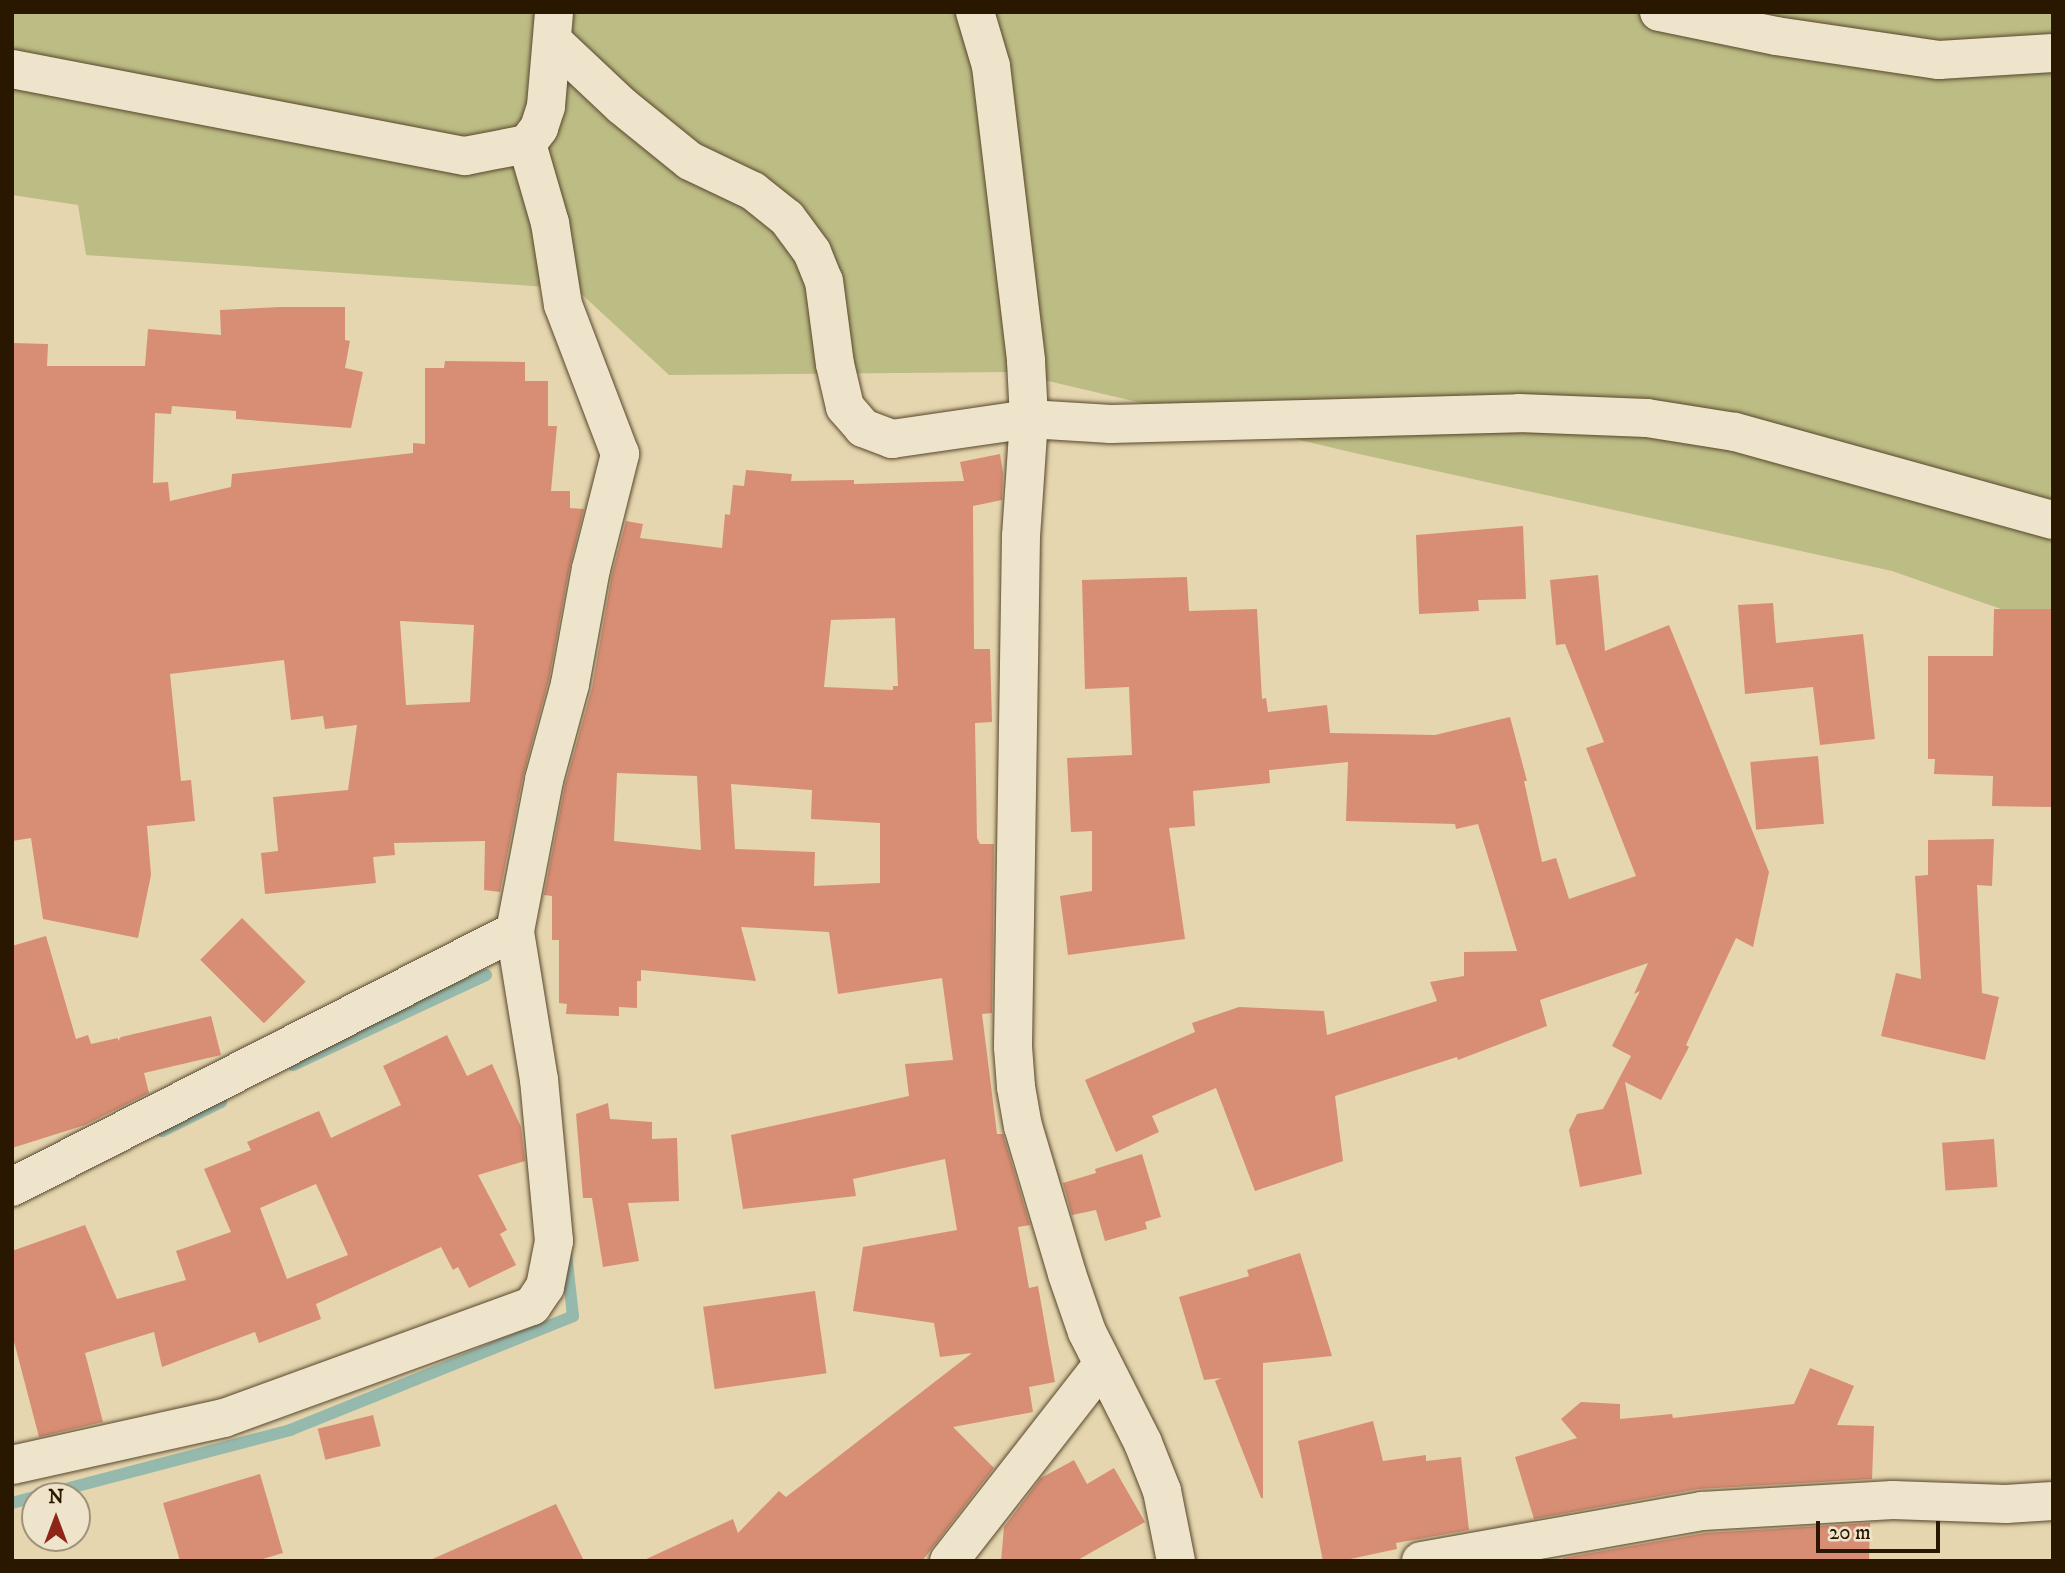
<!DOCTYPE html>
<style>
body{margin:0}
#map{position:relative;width:2065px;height:1573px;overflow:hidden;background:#e5d6af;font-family:"IM FELL DW Pica",serif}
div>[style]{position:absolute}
.green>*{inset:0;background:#bcbc85}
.stream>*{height:12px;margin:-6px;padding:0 6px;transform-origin:6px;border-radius:6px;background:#96b9ad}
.building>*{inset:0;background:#d78e74;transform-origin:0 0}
.roads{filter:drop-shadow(0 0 2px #59472c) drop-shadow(0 0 2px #59472c)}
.street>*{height:38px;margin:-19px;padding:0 19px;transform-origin:19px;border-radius:19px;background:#eee4cb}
span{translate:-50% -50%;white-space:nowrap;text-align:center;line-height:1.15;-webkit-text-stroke:7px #eee4cb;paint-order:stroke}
.frame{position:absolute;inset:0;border:14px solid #2a1700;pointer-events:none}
.north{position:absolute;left:21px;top:1482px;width:70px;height:70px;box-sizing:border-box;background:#eee4cb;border:2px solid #a0927a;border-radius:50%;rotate:0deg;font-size:19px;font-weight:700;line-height:28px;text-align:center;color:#2a1700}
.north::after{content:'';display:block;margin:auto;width:24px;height:32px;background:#8f2418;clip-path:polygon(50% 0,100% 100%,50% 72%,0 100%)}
.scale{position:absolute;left:1816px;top:1521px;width:124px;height:32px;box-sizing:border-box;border:4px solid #2a1700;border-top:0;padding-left:9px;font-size:21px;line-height:24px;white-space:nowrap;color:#2a1700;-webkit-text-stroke:5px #eee4cb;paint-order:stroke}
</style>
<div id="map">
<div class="green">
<i style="clip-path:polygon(12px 12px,2053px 12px,2053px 627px,1892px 571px,1359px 454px,1010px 372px,669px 375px,576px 289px,86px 255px,78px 205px,12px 195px)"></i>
</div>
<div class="stream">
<i style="left:293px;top:1065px;width:213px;rotate:-25deg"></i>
<i style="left:162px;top:1131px;width:66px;rotate:-26.2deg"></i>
<i style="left:39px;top:1496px;width:260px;rotate:-14.7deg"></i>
<i style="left:290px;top:1430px;width:305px;rotate:-21.9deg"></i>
<i style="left:573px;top:1316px;width:62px;rotate:-96.4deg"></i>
<i style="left:12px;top:1503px;width:24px;rotate:-15deg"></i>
</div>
<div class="building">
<i style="clip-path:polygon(evenodd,281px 307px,345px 307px,345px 340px,350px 341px,345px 368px,363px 372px,351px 428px,236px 419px,236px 411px,172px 406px,171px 414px,155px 413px,153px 483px,168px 482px,170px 501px,231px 487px,232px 474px,413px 453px,413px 443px,425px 444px,425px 368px,444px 368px,445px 361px,525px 362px,525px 381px,548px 381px,548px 426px,557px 426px,551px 491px,570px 491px,570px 508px,584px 509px,570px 565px,549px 679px,523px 776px,500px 892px,484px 890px,485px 841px,394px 843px,395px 855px,373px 857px,376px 883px,265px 894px,261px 853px,278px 851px,273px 797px,348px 790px,357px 725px,325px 729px,323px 716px,291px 720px,284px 660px,170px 674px,181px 781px,191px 780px,195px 821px,147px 826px,151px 875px,138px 938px,43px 919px,31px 838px,12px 841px,13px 343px,48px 344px,47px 366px,145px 366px,148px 329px,221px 335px,220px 310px,281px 307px,400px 621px,474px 625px,470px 702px,406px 705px,400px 621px)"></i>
<i style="clip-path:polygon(evenodd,1000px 454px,1003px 473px,1002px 500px,973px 506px,974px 649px,990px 649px,992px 722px,975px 723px,977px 838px,980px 844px,994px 844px,992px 1013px,982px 1014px,997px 1134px,1003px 1134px,1030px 1225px,1018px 1227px,1029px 1288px,1038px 1286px,1055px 1382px,1029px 1387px,1033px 1412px,953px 1427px,994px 1468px,922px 1561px,642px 1561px,733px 1519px,738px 1533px,779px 1491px,786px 1497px,972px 1353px,940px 1357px,934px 1323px,853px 1311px,863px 1247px,957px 1230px,945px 1159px,853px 1179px,856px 1196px,743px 1209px,731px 1135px,909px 1096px,905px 1064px,953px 1060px,942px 978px,838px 994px,829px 932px,741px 927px,756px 981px,641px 970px,641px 981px,637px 981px,637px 1008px,619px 1007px,619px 1016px,566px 1014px,567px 1004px,559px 1003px,559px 940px,552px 940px,552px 896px,544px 895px,565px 785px,592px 688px,612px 574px,626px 521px,643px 524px,640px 538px,722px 548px,725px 514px,730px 515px,733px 485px,744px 486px,746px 470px,792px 474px,791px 481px,854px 480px,854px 484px,964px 481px,960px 462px,1000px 454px,895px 618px,898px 686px,893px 686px,893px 690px,824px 687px,831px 620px,895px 618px,1000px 454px,617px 773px,697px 776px,701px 850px,614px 841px,617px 773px,1000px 454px,731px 784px,812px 790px,811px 819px,880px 823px,880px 883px,814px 886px,815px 852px,735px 849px,731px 784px)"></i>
<i style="clip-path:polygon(1523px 526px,1526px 599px,1478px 600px,1479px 611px,1419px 614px,1416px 535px)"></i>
<i style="clip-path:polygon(1598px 575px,1605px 651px,1669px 625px,1769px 872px,1753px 947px,1736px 938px,1686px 1045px,1689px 1047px,1661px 1100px,1625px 1082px,1642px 1174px,1580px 1187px,1569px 1130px,1577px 1114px,1603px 1109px,1631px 1056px,1612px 1046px,1640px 991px,1634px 994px,1648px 963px,1540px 1000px,1547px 1026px,1458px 1060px,1457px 1057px,1335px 1096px,1343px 1161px,1255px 1191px,1216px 1088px,1152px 1116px,1159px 1132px,1116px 1152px,1085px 1080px,1195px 1032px,1192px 1023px,1239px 1007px,1324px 1011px,1327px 1035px,1437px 1001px,1430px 982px,1464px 976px,1464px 952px,1517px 951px,1478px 824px,1456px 829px,1455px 824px,1346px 821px,1348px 762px,1269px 770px,1270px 783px,1193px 791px,1195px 826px,1169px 828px,1185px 939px,1068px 955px,1060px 896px,1092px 891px,1092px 831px,1071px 832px,1067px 758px,1132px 755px,1129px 687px,1085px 689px,1082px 580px,1187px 577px,1189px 611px,1257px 609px,1262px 699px,1266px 698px,1268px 712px,1327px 705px,1330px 733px,1435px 735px,1510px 717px,1527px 781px,1524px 781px,1542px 862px,1556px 858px,1569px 899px,1636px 876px,1586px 748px,1604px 742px,1565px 644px,1556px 645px,1550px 580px)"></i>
<i style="clip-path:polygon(1773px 603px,1776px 643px,1863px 634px,1875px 739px,1820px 745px,1813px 687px,1745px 694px,1738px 605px)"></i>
<i style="clip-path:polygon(1994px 609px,2053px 609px,2053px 807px,1992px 806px,1993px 776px,1934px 774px,1935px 759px,1928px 759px,1928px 656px,1993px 656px)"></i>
<i style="left:1818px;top:756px;width:68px;height:68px;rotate:85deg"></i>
<i style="clip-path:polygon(1994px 839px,1992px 886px,1977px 885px,1982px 993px,1999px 997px,1985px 1060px,1881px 1036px,1896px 973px,1921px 979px,1915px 876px,1928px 875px,1928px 840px)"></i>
<i style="left:242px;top:918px;width:90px;height:59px;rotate:45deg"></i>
<i style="clip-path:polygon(46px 936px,76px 1039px,88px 1035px,91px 1044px,118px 1038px,118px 1041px,121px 1037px,211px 1016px,221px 1055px,144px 1073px,149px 1093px,85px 1125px,12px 1148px,12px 946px)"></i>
<i style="clip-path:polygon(evenodd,447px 1035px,467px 1076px,492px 1064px,521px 1127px,525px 1161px,478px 1175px,507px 1230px,500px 1234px,516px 1265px,469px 1288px,458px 1267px,453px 1270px,441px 1247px,316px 1304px,321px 1319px,259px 1343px,255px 1332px,162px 1367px,154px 1332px,85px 1353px,103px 1422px,39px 1437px,12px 1334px,12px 1251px,85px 1225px,117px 1299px,186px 1280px,176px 1251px,231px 1232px,204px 1169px,251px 1150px,247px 1142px,319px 1111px,331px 1138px,401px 1105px,383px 1066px,447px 1035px,316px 1184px,348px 1255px,287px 1279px,260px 1208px,316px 1184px)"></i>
<i style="clip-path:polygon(608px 1103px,610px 1119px,652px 1122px,652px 1139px,677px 1138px,679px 1201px,628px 1203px,639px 1261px,603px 1267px,592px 1198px,583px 1198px,576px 1114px)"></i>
<i style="left:1994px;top:1139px;width:48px;height:52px;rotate:86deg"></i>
<i style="clip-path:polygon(1142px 1154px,1161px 1217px,1145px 1222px,1147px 1229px,1105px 1241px,1096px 1210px,1072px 1215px,1063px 1183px,1096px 1173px,1095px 1169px)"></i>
<i style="clip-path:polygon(1300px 1253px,1332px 1356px,1263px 1363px,1263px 1498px,1261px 1498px,1215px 1381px,1221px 1378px,1204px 1380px,1179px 1297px,1249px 1276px,1247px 1270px)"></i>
<i style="left:815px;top:1291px;width:83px;height:113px;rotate:82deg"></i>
<i style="clip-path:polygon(1810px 1368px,1854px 1386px,1837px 1425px,1874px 1426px,1872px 1479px,1698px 1489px,1534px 1519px,1515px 1457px,1577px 1438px,1561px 1419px,1581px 1402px,1620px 1404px,1620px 1419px,1672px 1414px,1673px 1418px,1794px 1404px)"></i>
<i style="left:373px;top:1415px;width:32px;height:57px;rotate:76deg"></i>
<i style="clip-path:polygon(1373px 1421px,1383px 1461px,1426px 1455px,1426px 1461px,1461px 1457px,1469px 1530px,1396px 1543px,1397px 1549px,1341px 1561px,1323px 1561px,1298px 1441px)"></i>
<i style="clip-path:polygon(1074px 1460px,1087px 1484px,1114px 1468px,1145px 1522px,1076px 1561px,1001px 1561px,1004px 1527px,1041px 1478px)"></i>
<i style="clip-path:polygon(260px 1474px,283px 1553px,256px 1561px,180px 1561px,163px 1503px)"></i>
<i style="clip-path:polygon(556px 1504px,584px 1561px,428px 1561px)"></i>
<i style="clip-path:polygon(1870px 1523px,1869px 1561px,1563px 1561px,1563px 1558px,1705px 1533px)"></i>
</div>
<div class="roads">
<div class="street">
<i style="left:975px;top:12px;width:56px;rotate:73.5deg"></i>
<i style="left:991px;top:66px;width:297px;rotate:83.2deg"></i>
<i style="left:1026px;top:361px;width:58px;rotate:87deg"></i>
<i style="left:1029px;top:419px;width:117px;rotate:93.9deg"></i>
<i style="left:1021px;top:536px;width:511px;rotate:90.9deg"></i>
<i style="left:1013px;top:1047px;width:40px;rotate:85.7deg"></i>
<i style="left:1016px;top:1087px;width:40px;rotate:80deg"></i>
<i style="left:1023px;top:1126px;width:154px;rotate:73.4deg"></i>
<i style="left:1067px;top:1274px;width:61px;rotate:71deg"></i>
<i style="left:1087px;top:1332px;width:124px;rotate:63.2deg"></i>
<i style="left:1143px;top:1443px;width:52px;rotate:68.4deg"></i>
<i style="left:1162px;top:1491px;width:71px;rotate:78.7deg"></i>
<i style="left:1659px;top:12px;width:119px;rotate:11.6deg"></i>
<i style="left:1776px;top:36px;width:165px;rotate:8.4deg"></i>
<i style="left:1939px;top:60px;width:114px;rotate:-3.5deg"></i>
<i style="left:554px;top:42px;width:93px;rotate:43.3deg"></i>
<i style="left:622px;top:106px;width:87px;rotate:39deg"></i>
<i style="left:690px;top:161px;width:70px;rotate:25.5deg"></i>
<i style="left:753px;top:191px;width:43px;rotate:38.5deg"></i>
<i style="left:787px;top:218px;width:42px;rotate:53.7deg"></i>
<i style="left:812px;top:252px;width:31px;rotate:68deg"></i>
<i style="left:824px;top:281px;width:84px;rotate:82.5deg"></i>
<i style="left:835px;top:364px;width:44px;rotate:76.9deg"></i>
<i style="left:845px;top:407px;width:28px;rotate:49deg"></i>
<i style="left:863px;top:428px;width:31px;rotate:21deg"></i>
<i style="left:892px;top:439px;width:138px;rotate:-8.3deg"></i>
<i style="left:1029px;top:419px;width:82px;rotate:3.5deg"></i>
<i style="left:1111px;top:424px;width:408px;rotate:-1.5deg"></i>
<i style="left:1519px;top:413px;width:128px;rotate:2.2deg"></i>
<i style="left:1647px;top:418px;width:89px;rotate:9deg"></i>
<i style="left:1735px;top:432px;width:330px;rotate:15.5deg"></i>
<i style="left:12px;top:69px;width:461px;rotate:10.9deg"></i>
<i style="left:465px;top:156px;width:63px;rotate:-11deg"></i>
<i style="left:527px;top:144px;width:20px;rotate:-53deg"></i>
<i style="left:539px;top:128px;width:23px;rotate:-72deg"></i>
<i style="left:546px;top:106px;width:94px;rotate:-85.1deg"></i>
<i style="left:12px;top:1187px;width:564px;rotate:-26.97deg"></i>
<i style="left:12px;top:1465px;width:217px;rotate:-12.5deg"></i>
<i style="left:224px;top:1418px;width:328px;rotate:-20deg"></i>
<i style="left:532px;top:1306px;width:23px;rotate:-56deg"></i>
<i style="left:545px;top:1287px;width:47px;rotate:-78.9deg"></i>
<i style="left:554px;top:1241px;width:162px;rotate:-95.3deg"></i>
<i style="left:539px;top:1080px;width:151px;rotate:-99.2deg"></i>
<i style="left:515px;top:931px;width:154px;rotate:-79.1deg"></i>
<i style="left:544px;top:780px;width:99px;rotate:-74.8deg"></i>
<i style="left:570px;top:684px;width:117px;rotate:-79.7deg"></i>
<i style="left:591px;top:569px;width:119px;rotate:-75.8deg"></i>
<i style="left:620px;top:454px;width:160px;rotate:-110.9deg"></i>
<i style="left:563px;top:305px;width:83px;rotate:-99deg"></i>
<i style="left:550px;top:223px;width:82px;rotate:-106.2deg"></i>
<i style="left:949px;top:1561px;width:249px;rotate:-52deg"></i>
<i style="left:1421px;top:1561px;width:285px;rotate:-10.1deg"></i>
<i style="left:1702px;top:1511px;width:191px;rotate:-3.3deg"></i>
<i style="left:1893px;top:1500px;width:113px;rotate:2deg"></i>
<i style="left:2006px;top:1504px;width:47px;rotate:-3.7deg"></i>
</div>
</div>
<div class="frame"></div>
<div class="north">N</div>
<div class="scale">20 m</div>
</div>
